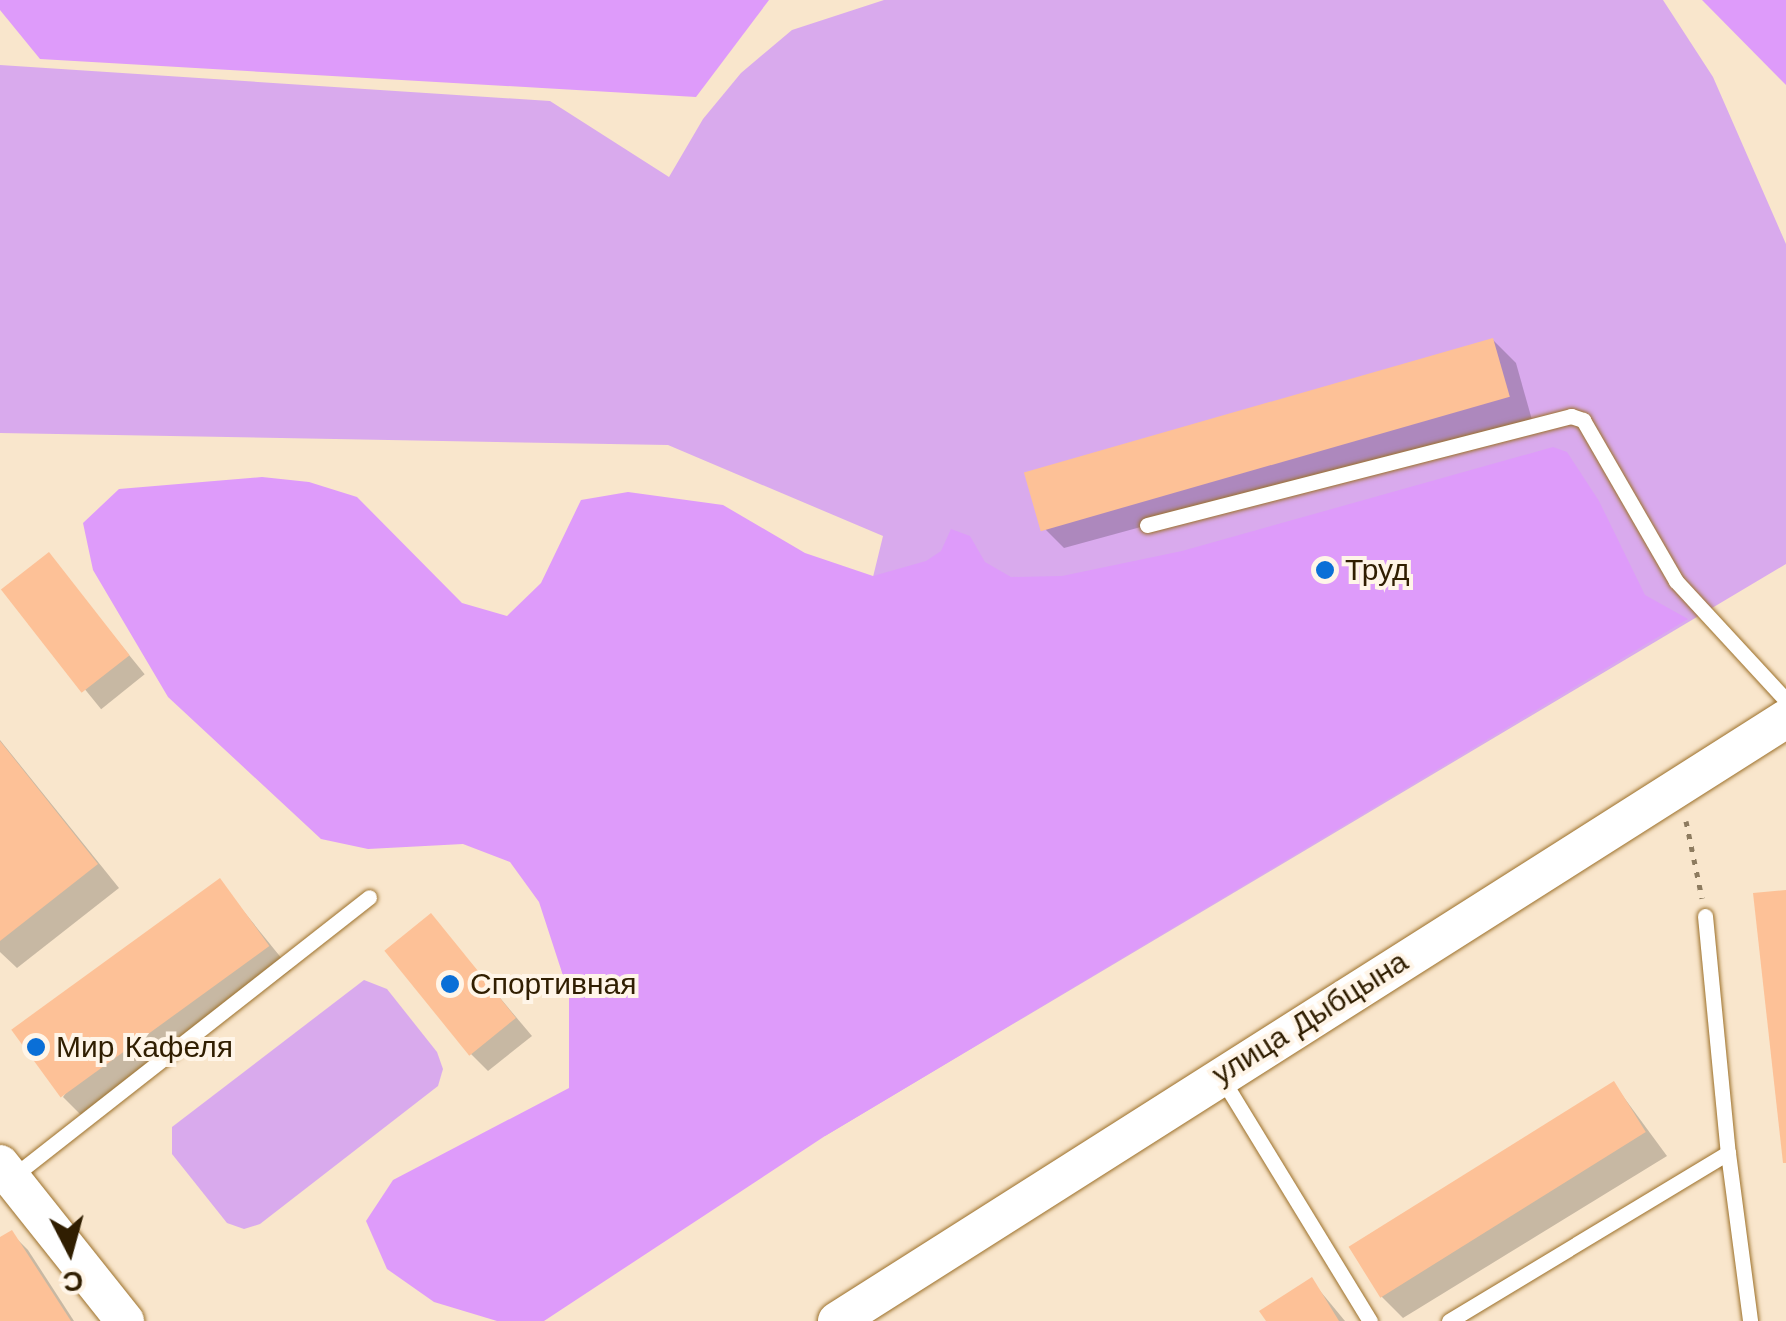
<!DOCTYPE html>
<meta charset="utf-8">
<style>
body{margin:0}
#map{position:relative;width:1786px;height:1321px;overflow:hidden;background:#f9e6cc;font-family:"Work Sans",sans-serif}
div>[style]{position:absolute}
.green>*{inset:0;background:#d9aaed}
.forest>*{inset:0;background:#de9bfa}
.shadow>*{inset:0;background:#0003;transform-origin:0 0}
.building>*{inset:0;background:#fdc197;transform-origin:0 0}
.path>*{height:5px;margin-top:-2.5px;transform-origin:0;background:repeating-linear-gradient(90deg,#8d7b5f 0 5px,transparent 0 13px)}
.roads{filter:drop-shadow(0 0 2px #9c702a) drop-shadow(0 0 2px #9c702a)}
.service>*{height:15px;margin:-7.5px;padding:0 7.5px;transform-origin:7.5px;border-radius:7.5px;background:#fff}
.tertiary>*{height:38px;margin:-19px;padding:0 19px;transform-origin:19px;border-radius:19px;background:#fff}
.dots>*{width:28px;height:28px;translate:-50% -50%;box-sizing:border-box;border:5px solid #fff5e8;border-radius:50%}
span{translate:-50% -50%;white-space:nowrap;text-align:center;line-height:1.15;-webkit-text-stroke:8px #fff5e8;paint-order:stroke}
.poi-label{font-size:30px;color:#301e01}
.left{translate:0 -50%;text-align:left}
.street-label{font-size:30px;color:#301e01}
.north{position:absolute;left:20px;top:1201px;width:100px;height:100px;-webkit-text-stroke:8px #fff5e8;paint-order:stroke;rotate:174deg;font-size:28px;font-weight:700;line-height:40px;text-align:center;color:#301e01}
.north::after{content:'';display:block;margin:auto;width:35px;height:45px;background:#301e01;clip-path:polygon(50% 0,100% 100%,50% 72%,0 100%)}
</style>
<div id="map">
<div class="green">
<i style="clip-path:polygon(884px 0,1663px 0,1713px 77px,1786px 244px,1786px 564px,825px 1136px,873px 577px,883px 536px,668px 445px,0 433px,0 65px,550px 101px,669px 177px,703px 119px,741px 73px,792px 30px)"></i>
<i style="clip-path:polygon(364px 980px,387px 989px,437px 1052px,443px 1069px,438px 1086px,260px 1224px,244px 1229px,227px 1223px,172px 1154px,172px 1127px)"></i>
</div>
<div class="forest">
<i style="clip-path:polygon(0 0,769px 0,696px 97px,40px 59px,0 10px)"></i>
<i style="clip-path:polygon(1702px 0,1786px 0,1786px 85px)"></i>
<i style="clip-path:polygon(1553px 447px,1567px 452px,1599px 501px,1645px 595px,1688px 619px,825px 1136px,544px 1321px,497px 1321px,434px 1302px,387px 1269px,366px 1221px,393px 1180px,569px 1088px,569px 994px,539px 902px,510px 862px,463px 844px,368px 849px,321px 839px,168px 697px,93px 570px,83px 523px,119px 489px,262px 477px,309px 482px,357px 497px,462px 603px,507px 616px,541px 583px,581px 500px,628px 492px,723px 505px,805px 553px,873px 576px,926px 561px,941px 551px,951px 529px,970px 536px,985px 562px,1011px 577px,1062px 576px,1182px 551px)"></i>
</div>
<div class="shadow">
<i style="clip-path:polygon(1493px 340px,1516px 363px,1532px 420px,1064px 548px,1041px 525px)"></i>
<i style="left:49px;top:556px;width:152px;height:56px;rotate:51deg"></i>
<i style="clip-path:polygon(0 740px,119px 888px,17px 968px,0 952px)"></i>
<i style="clip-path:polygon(220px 882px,291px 970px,86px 1120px,63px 1097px)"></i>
<i style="clip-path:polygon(431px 916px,532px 1036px,488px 1071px,471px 1054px)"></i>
<i style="clip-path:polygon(1614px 1084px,1667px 1156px,1403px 1318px,1380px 1295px)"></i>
<i style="clip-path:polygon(11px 1233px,28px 1250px,74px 1321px,2px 1321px,0 1240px)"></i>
<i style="clip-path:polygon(1311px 1280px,1345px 1321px,1269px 1321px)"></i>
</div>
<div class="building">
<i style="left:1493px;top:338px;width:61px;height:488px;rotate:74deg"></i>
<i style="left:49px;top:552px;width:131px;height:61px;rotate:52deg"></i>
<i style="clip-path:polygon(0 741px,98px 864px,0 941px)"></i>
<i style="left:220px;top:878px;width:84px;height:258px;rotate:54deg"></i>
<i style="clip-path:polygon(1786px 890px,1786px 1163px,1783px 1163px,1753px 893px)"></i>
<i style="left:431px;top:913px;width:135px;height:60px;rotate:51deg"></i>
<i style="left:1614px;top:1081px;width:60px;height:313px;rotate:58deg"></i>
<i style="clip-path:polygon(12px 1230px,71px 1321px,0 1321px,0 1237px)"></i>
<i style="clip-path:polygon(1312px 1277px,1339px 1321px,1266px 1321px,1259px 1311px)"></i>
</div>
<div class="path">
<i style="left:1686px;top:821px;width:79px;rotate:78.3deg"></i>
</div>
<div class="roads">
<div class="service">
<i style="left:1147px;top:525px;width:438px;rotate:-14.4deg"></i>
<i style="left:1571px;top:416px;width:13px;rotate:18deg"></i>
<i style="left:1583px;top:420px;width:186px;rotate:60deg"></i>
<i style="left:1676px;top:581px;width:162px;rotate:47.3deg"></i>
<i style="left:1705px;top:916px;width:238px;rotate:84.5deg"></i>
<i style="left:1221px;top:1077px;width:286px;rotate:58.6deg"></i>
<i style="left:11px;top:1178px;width:455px;rotate:-38.1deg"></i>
<i style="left:1449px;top:1321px;width:326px;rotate:-31.1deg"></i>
<i style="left:1728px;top:1153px;width:169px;rotate:82.5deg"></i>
</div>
<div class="tertiary">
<i style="left:0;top:1164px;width:201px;rotate:51.5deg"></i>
<i style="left:837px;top:1321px;width:1124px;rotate:-32.39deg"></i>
</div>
</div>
<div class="dots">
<i style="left:1325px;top:570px;background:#0a6fd7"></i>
<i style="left:450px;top:984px;background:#0a6fd7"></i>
<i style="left:36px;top:1047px;background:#0a6fd7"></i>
</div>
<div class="poi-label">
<span class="left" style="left:1345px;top:570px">Труд</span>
<span class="left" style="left:470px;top:984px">Спортивная</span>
<span class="left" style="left:56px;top:1047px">Мир Кафеля</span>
</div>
<div class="street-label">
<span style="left:1310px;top:1018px;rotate:-32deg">улица Дыбцына</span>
</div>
<div class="north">С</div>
</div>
